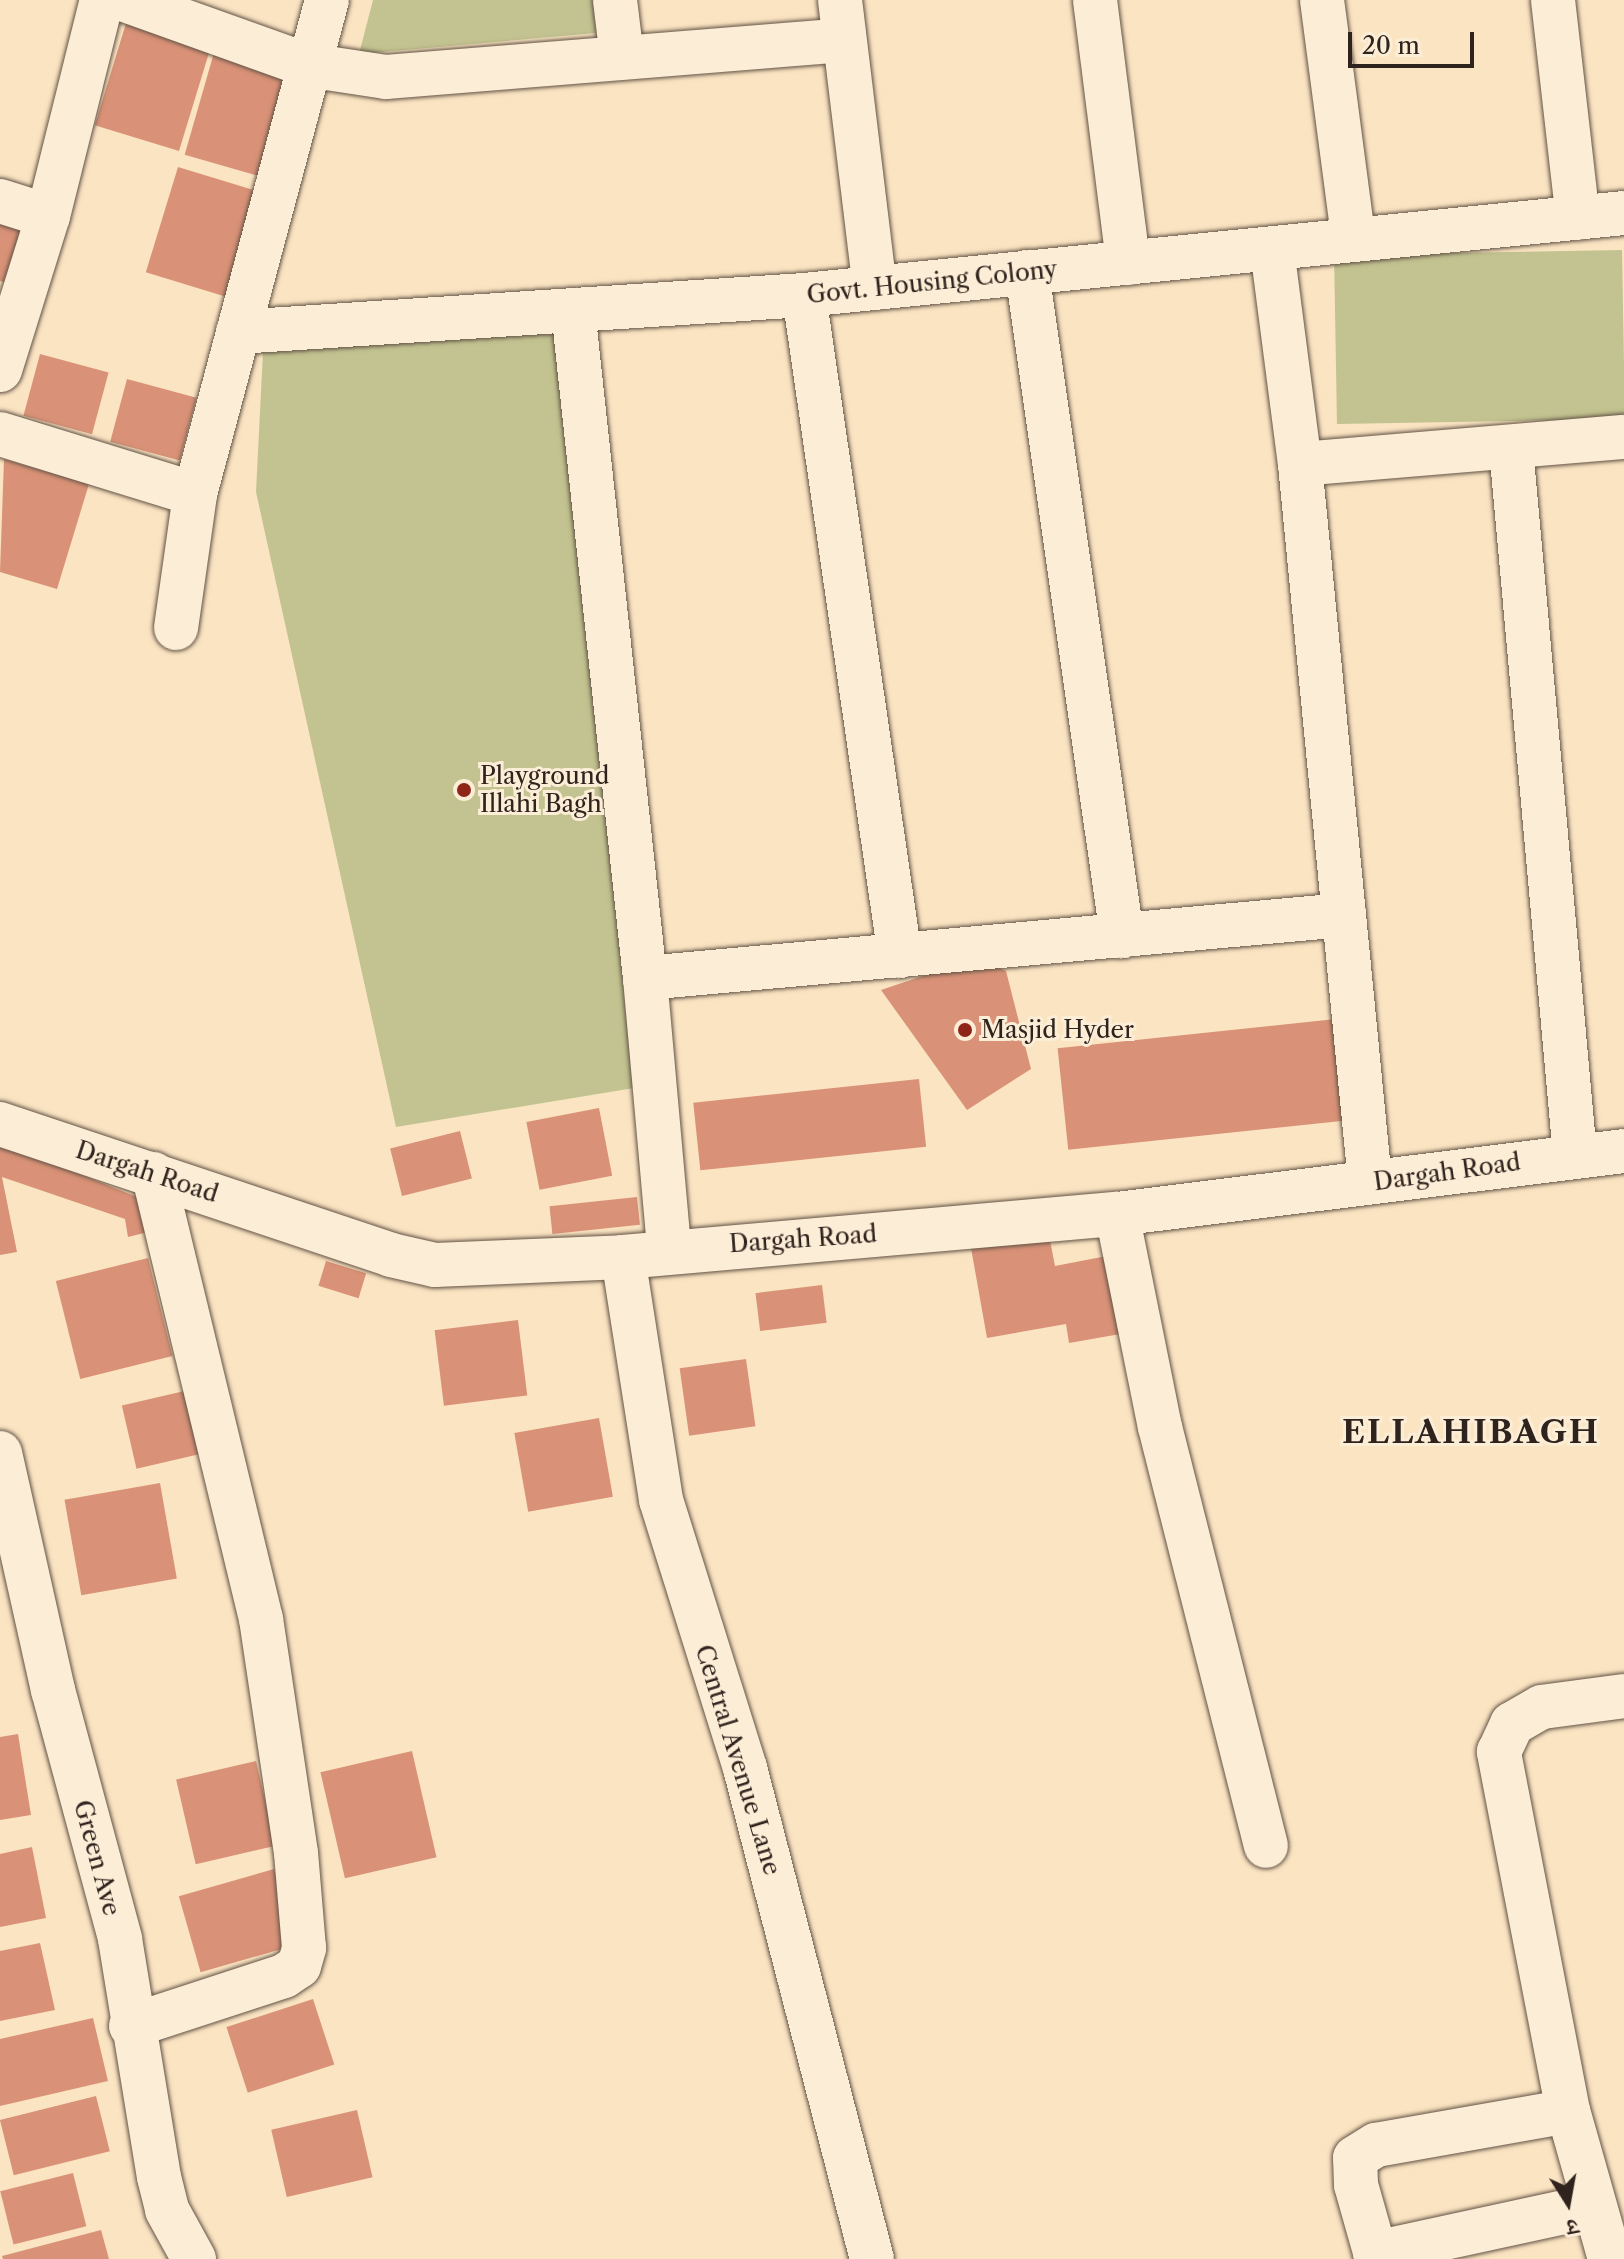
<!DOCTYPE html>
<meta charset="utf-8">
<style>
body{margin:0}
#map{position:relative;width:1624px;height:2259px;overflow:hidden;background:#fbe4c2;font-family:"Libre Caslon Text","Noto Serif Devanagari",serif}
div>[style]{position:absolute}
.green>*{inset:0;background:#c2c390;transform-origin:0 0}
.building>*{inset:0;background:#d99277;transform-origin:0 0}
.roads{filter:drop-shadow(0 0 2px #625346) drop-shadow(0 0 2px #625346)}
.minor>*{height:44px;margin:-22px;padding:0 22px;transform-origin:22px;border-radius:22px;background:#fcedd7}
.tertiary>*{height:44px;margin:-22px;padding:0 22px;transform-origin:22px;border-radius:22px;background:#fcedd7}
.dots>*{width:22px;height:22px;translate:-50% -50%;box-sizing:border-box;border:4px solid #fcedd7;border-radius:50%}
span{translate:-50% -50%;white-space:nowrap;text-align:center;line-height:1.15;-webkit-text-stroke:6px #fcedd7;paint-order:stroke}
.street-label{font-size:24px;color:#2f231d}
.poi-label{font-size:24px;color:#2f231d}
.left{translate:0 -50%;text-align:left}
.district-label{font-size:32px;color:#2f231d;font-weight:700;letter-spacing:2px}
.north{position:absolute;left:1528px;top:2163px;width:80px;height:80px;-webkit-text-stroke:6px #fcedd7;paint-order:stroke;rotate:169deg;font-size:22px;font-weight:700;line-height:32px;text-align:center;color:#2f231d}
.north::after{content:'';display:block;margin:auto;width:28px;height:36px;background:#2f231d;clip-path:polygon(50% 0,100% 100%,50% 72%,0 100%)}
.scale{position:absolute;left:1348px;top:32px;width:126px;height:36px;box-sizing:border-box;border:4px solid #2f231d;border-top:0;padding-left:10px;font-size:24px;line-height:28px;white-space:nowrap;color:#2f231d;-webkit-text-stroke:6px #fcedd7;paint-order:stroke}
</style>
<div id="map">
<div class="green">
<i style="clip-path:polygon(373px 0,622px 0,597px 33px,359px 54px)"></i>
<i style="left:1622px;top:250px;width:169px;height:288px;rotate:89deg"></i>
<i style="clip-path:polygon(562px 331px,634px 1088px,396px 1127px,256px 492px,263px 352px)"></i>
</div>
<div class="building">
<i style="left:127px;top:20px;width:88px;height:110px;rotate:17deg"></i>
<i style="left:215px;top:49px;width:87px;height:110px;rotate:16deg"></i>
<i style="left:178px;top:167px;width:88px;height:110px;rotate:17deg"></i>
<i style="clip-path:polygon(0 214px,27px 221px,10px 284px,0 281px)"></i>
<i style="left:40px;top:354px;width:71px;height:64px;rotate:15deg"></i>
<i style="left:127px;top:379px;width:72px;height:65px;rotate:15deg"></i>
<i style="clip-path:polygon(4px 459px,89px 484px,57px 589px,0 572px)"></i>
<i style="clip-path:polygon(976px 958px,1006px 971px,1031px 1069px,967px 1110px,881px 990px)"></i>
<i style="left:1345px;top:1018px;width:102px;height:289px;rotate:84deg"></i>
<i style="left:919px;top:1079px;width:68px;height:227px;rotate:84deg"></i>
<i style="left:599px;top:1108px;width:69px;height:74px;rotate:79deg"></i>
<i style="left:460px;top:1131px;width:49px;height:72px;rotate:76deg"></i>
<i style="clip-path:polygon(0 1142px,147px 1201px,152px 1231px,128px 1237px,125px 1219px,2px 1177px,17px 1252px,0 1255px)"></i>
<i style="left:637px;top:1197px;width:28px;height:88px;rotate:84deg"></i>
<i style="clip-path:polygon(1049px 1235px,1055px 1266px,1112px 1255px,1126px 1333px,1069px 1343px,1066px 1324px,987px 1338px,971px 1248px)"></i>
<i style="left:148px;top:1258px;width:101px;height:95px;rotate:76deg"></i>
<i style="left:326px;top:1261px;width:42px;height:26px;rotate:17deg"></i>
<i style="left:822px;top:1285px;width:38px;height:67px;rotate:83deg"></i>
<i style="left:518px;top:1320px;width:76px;height:84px;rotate:83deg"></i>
<i style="left:746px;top:1359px;width:68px;height:67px;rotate:82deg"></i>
<i style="left:193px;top:1389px;width:65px;height:73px;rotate:77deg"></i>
<i style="left:599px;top:1418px;width:80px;height:86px;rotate:80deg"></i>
<i style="left:160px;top:1483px;width:97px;height:97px;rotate:80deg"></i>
<i style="clip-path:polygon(18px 1734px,31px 1815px,0 1820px,0 1737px)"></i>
<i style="left:412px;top:1751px;width:109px;height:94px;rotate:77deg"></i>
<i style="left:256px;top:1761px;width:87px;height:82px;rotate:77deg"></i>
<i style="clip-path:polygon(32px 1847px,46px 1918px,0 1927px,0 1854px)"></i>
<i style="left:274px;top:1869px;width:79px;height:99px;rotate:74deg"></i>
<i style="clip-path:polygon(40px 1943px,55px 2010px,0 2021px,0 1951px)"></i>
<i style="left:313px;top:1999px;width:69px;height:91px;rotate:72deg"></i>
<i style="clip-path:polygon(93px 2018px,108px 2081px,0 2106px,0 2039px)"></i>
<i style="left:96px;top:2096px;width:57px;height:99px;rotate:76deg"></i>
<i style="left:357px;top:2110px;width:69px;height:88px;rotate:77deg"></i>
<i style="left:73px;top:2173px;width:55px;height:75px;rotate:76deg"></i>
<i style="clip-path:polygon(101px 2230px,109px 2259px,3px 2259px,2px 2256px)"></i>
</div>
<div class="roads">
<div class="minor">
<i style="left:125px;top:0;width:193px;rotate:19.7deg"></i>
<i style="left:307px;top:65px;width:80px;rotate:8.6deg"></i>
<i style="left:386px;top:77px;width:459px;rotate:-4.6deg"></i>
<i style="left:615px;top:0;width:58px;rotate:83.1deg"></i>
<i style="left:840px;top:0;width:290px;rotate:83.1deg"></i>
<i style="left:1095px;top:0;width:265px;rotate:82.8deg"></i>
<i style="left:1322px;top:0;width:238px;rotate:82.5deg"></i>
<i style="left:1553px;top:0;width:219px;rotate:83.5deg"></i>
<i style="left:0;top:201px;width:50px;rotate:17.4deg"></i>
<i style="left:1272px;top:249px;width:217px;rotate:82.6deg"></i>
<i style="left:1300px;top:464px;width:721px;rotate:84.43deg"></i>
<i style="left:1027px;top:272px;width:671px;rotate:81.86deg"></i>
<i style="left:804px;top:295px;width:668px;rotate:81.74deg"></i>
<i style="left:573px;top:310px;width:672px;rotate:83.85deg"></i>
<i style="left:645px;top:978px;width:272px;rotate:84.9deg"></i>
<i style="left:238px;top:332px;width:567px;rotate:-3.74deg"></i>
<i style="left:804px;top:295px;width:824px;rotate:-5.71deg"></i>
<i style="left:0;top:370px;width:161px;rotate:-72.7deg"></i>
<i style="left:48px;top:216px;width:223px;rotate:-76deg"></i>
<i style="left:0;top:434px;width:204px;rotate:17.1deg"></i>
<i style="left:1511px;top:448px;width:710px;rotate:84.83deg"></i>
<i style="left:1300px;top:464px;width:325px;rotate:-4.8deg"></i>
<i style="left:176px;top:628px;width:135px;rotate:-81.9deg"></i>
<i style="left:195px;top:494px;width:511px;rotate:-75.04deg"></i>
<i style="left:645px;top:978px;width:702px;rotate:-5.15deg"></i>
<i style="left:1117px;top:1214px;width:217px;rotate:78.6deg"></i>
<i style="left:1160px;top:1427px;width:432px;rotate:75.8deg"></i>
<i style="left:623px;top:1257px;width:246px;rotate:81.1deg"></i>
<i style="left:661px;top:1500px;width:281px;rotate:72.6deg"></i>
<i style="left:745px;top:1768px;width:507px;rotate:75.5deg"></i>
<i style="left:0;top:1453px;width:243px;rotate:77.4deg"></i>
<i style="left:53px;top:1690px;width:258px;rotate:74.9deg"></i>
<i style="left:120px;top:1939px;width:241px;rotate:80.7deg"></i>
<i style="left:159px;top:2177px;width:34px;rotate:76deg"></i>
<i style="left:167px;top:2210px;width:56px;rotate:61.1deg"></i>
<i style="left:131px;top:2026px;width:161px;rotate:-18.1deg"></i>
<i style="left:284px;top:1976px;width:18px;rotate:-34deg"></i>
<i style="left:299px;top:1966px;width:19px;rotate:-74deg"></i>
<i style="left:304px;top:1948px;width:95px;rotate:-94.8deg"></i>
<i style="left:296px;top:1853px;width:237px;rotate:-98.5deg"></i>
<i style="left:261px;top:1619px;width:458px;rotate:-103.6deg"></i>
<i style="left:1375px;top:2253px;width:222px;rotate:-12.2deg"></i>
<i style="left:1377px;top:2259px;width:77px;rotate:-105.8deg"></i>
<i style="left:1356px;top:2185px;width:27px;rotate:-92deg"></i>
<i style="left:1355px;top:2158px;width:25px;rotate:-32deg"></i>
<i style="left:1376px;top:2145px;width:195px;rotate:-10deg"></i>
<i style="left:1610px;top:2259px;width:154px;rotate:-105.8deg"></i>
<i style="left:1568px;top:2111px;width:366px;rotate:-100.9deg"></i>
<i style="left:1499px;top:1752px;width:31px;rotate:-65deg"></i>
<i style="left:1512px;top:1724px;width:34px;rotate:-30deg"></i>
<i style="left:1542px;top:1707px;width:83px;rotate:-7.6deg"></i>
</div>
<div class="tertiary">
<i style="left:0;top:1124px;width:412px;rotate:18.5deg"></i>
<i style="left:391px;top:1255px;width:45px;rotate:12.8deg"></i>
<i style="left:435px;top:1265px;width:188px;rotate:-2.4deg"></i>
<i style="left:623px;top:1257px;width:496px;rotate:-5deg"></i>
<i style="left:1117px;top:1214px;width:511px;rotate:-7.08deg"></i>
</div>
</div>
<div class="dots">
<i style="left:464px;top:790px;background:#8f2418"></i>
<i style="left:965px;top:1030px;background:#8f2418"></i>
</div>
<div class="street-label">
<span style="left:932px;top:282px;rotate:-6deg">Govt. Housing Colony</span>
<span style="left:147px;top:1172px;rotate:18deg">Dargah Road</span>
<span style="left:1447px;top:1172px;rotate:-8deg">Dargah Road</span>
<span style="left:803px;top:1239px;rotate:-4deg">Dargah Road</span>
<span style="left:738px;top:1760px;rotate:73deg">Central Avenue Lane</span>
<span style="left:97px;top:1858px;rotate:75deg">Green Ave</span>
</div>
<div class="poi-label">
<span class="left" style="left:480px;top:790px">Playground<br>Illahi Bagh</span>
<span class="left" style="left:981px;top:1030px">Masjid Hyder</span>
</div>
<div class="district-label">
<span style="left:1471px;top:1432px">ELLAHIBAGH</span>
</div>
<div class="north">उ</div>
<div class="scale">20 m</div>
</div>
